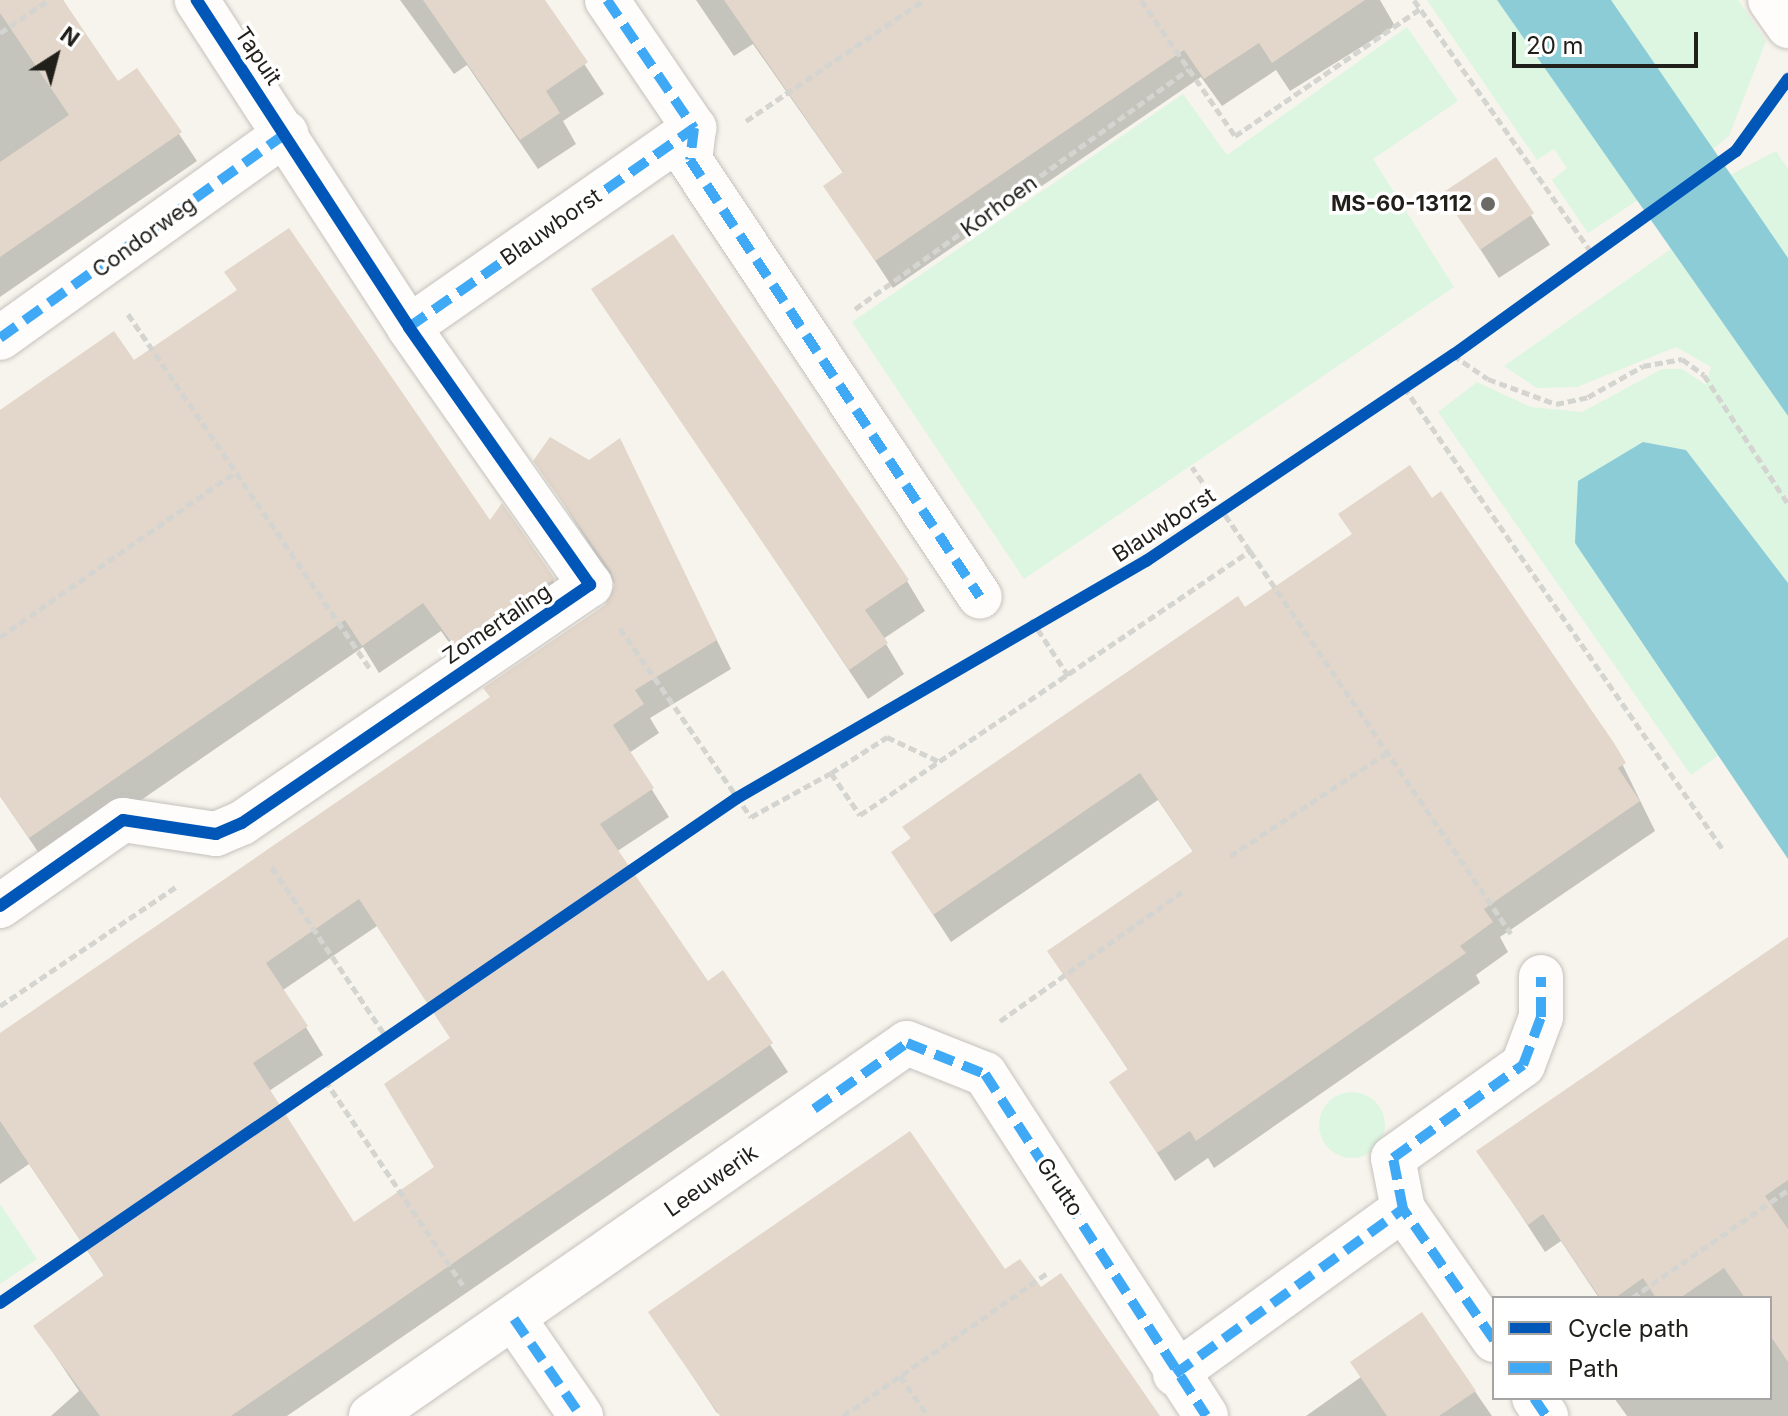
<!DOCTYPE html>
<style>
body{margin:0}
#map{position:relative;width:1788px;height:1416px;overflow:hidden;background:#f6f4ec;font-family:Inter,sans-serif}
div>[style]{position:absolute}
.green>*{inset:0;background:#ddf6e2}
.round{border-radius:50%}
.water>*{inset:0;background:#8cccd7}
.shadow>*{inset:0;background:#0003;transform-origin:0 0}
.building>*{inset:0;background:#e3d6ca;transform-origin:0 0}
.path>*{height:5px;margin-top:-2.5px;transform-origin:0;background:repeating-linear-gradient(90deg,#d4d4d1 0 8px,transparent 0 12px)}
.roads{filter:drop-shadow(0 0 2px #c4c2bd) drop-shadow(0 0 2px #c4c2bd)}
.minor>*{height:44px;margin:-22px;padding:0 22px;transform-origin:22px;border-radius:22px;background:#fefdfc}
.quiet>*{height:10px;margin-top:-5px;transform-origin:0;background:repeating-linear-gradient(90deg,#3fa9f5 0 20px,transparent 0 30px)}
.cycleway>*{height:12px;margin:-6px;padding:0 6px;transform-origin:6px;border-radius:6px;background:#0057b8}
.dots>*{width:22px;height:22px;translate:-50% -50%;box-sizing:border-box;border:4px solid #fff;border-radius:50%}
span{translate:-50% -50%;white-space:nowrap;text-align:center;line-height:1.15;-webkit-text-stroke:7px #fff;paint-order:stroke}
.street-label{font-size:22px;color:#201f1a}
.poi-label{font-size:22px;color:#201f1a;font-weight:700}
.right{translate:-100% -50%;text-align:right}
.legend{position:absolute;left:1492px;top:1296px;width:280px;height:104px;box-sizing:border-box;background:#fff;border:2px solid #a6a5a3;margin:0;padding:10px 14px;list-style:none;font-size:24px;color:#201f1a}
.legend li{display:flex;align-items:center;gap:16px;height:40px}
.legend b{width:40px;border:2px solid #a6a5a3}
.north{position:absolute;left:16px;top:16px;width:80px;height:80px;-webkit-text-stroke:6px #fff;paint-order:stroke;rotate:36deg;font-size:22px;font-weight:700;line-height:32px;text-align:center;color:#201f1a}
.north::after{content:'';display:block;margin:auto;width:28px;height:36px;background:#201f1a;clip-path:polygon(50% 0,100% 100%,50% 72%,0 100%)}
.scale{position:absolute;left:1512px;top:32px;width:186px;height:36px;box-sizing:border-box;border:4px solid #201f1a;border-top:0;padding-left:10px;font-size:24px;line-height:28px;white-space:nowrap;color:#201f1a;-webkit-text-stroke:6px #fff;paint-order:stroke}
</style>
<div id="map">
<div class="green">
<i style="clip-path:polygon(1427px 0,1497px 0,1638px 200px,1588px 233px,1552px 180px,1567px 168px,1554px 149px,1537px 160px)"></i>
<i style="clip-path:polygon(1611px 0,1738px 0,1766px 41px,1729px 136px,1712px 150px)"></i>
<i style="clip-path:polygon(1407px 27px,1458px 101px,1373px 159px,1454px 287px,1024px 579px,852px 322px,1183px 94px,1227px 155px)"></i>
<i style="clip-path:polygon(1776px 151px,1788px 169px,1788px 258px,1730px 175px)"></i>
<i style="clip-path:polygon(1671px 249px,1788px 416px,1788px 583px,1686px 450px,1643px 442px,1575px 543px,1718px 756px,1691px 775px,1438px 412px,1477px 382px,1531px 407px,1582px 412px,1662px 369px,1682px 369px,1706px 385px,1711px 367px,1676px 347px,1577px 387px,1537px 388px,1504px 366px)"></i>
<i class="round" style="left:1319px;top:1092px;width:66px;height:66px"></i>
<i style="clip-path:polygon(0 1204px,37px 1259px,0 1284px)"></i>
</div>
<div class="water">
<i style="clip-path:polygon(1497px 0,1611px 0,1788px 258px,1788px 416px)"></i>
<i style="clip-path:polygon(1643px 442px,1686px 450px,1788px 583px,1788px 859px,1575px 543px,1578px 481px)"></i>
</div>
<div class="shadow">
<i style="clip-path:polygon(0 0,63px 0,117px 84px,137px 71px,197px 161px,0 297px)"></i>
<i style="clip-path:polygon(400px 0,542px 0,604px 94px,563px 121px,576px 144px,538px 169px,467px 65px,454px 74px)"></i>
<i style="clip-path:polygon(696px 0,1380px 0,1395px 26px,1290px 91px,1276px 70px,1222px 106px,1201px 77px,893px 288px,826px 186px,844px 174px,753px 44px,734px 56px)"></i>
<i style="left:1495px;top:160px;width:101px;height:61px;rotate:57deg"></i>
<i style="clip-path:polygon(594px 289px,907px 581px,925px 611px,883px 639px,904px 674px,868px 699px)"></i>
<i style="clip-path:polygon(133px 363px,490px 523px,553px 580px,570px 608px,472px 675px,441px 631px,379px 673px,363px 647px,47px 865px,0 796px,0 412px)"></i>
<i style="clip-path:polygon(evenodd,619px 441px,731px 669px,650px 718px,659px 733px,629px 753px,669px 817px,616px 852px,707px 984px,723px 973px,788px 1072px,287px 1416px,51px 1416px,79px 1391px,35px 1326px,105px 1277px,29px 1164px,0 1184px,0 1036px,492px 699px,606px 607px,616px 586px,536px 461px,589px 462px,619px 441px,377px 926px,452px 1040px,437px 1168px,354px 1224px,269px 1091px,323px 1055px,283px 990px,377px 926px)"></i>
<i style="clip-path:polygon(1245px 609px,1612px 743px,1655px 831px,1500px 937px,1508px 952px,1476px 975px,1480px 983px,1214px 1168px,1208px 1158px,1175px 1181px,1112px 1083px,1129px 1071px,1050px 952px,1194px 853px,1158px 800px,951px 942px,893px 853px,912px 840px,905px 828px)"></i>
<i style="clip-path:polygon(1788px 967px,1788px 1416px,1627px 1416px,1614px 1398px,1770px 1398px,1770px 1298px,1599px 1298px,1561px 1241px,1545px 1252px,1479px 1151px)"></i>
<i style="clip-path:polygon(1005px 1272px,1040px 1290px,1157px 1416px,742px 1416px,733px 1402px,717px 1413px,651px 1313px)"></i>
<i style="clip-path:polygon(1422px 1315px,1492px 1416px,1306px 1416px,1361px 1377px)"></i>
</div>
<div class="building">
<i style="clip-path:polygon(0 0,63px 0,118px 81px,137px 68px,182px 132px,0 257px,0 162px,69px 115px,0 13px)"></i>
<i style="clip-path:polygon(423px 0,545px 0,588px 62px,546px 91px,560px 113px,520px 140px)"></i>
<i style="clip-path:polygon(724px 0,1365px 0,1272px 63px,1259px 43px,1204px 79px,1184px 50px,875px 261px,823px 186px,843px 172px)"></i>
<i style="left:1496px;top:157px;width:68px;height:65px;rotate:56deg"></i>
<i style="clip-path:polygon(289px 228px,490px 520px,502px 503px,555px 579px,455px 647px,423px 603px,362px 646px,345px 620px,29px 838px,0 796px,0 410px,114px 331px,134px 360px,237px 290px,224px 272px)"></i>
<i style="clip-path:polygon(673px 234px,909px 580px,865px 610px,888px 643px,849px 670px,591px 289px)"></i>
<i style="clip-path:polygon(evenodd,550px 437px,589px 460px,620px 438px,717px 640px,635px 690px,644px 704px,613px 725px,654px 788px,600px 824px,708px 981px,723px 970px,773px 1043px,231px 1416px,100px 1416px,33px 1326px,104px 1275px,0 1121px,0 1033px,490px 697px,483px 688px,605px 605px,615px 584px,611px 571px,533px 461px,550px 437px,359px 899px,450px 1038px,384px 1084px,434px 1167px,354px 1222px,253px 1063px,308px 1026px,266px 963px,359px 899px)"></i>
<i style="clip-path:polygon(1410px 465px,1432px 498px,1441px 491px,1614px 743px,1626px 763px,1618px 768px,1640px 801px,1484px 909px,1493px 922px,1460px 946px,1466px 953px,1196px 1141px,1190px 1131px,1157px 1153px,1109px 1082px,1128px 1069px,1047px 951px,1193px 851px,1140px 773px,933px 915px,891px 852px,911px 838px,902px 827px,981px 772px,1238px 596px,1245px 607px,1352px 534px,1338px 514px)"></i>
<i style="clip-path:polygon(1788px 937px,1788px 1180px,1765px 1196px,1788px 1229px,1788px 1362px,1770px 1335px,1770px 1298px,1745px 1298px,1724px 1268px,1680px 1298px,1656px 1298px,1643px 1278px,1615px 1298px,1600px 1298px,1543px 1214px,1528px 1225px,1476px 1151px)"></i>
<i style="clip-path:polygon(910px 1131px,1005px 1269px,1020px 1259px,1041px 1287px,1061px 1273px,1160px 1416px,720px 1416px,648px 1312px)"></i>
<i style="clip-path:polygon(1422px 1312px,1476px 1391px,1439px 1416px,1387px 1416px,1350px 1362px)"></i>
</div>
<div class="path">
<i style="left:1141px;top:0;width:165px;rotate:55.3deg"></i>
<i style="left:1235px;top:136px;width:224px;rotate:-34.5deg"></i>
<i style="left:1414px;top:0;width:312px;rotate:54.9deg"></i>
<i style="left:0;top:33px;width:59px;rotate:-34deg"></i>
<i style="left:746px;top:121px;width:215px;rotate:-34.2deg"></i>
<i style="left:855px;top:309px;width:411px;rotate:-35.7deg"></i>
<i style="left:128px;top:314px;width:430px;rotate:55.7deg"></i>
<i style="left:1453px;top:355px;width:42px;rotate:34.4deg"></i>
<i style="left:1488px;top:379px;width:72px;rotate:20.2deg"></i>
<i style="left:1556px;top:404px;width:33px;rotate:-12deg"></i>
<i style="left:1588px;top:397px;width:63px;rotate:-29.4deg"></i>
<i style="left:1643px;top:366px;width:40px;rotate:-10deg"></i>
<i style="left:1682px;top:359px;width:27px;rotate:36deg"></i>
<i style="left:1704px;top:375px;width:154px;rotate:56.9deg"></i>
<i style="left:1404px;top:387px;width:564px;rotate:55.41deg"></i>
<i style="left:1250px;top:551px;width:463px;rotate:55.7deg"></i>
<i style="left:1031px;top:619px;width:69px;rotate:56.8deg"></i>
<i style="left:620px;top:628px;width:230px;rotate:55.3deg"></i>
<i style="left:751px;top:817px;width:91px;rotate:-28.8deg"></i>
<i style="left:831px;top:773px;width:51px;rotate:55.4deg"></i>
<i style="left:860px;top:815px;width:471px;rotate:-34.1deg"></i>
<i style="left:1250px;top:551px;width:102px;rotate:-124.6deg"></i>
<i style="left:0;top:637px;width:286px;rotate:-35deg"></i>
<i style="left:831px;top:773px;width:67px;rotate:-32.7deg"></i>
<i style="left:887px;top:737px;width:56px;rotate:25.2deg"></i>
<i style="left:1230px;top:856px;width:188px;rotate:-33.3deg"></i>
<i style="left:272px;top:867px;width:206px;rotate:56.1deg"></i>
<i style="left:0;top:1006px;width:216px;rotate:-34.1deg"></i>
<i style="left:1000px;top:1021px;width:223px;rotate:-35.3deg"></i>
<i style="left:325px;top:1080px;width:247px;rotate:56.1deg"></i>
<i style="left:1632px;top:1298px;width:190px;rotate:-34.7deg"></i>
<i style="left:900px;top:1376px;width:49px;rotate:55deg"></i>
<i style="left:843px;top:1416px;width:251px;rotate:-35deg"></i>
</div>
<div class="roads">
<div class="minor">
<i style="left:607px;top:0;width:155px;rotate:55.8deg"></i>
<i style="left:694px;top:128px;width:32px;rotate:97deg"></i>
<i style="left:690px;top:160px;width:524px;rotate:56.43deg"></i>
<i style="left:1770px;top:0;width:32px;rotate:55deg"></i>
<i style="left:409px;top:327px;width:348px;rotate:-34.9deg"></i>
<i style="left:0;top:338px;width:352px;rotate:-35.6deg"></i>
<i style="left:0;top:906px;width:150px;rotate:-35deg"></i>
<i style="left:123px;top:820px;width:94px;rotate:8.6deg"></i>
<i style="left:216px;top:834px;width:28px;rotate:-23deg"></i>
<i style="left:242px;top:823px;width:422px;rotate:-34.4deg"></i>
<i style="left:590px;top:585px;width:315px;rotate:-125.1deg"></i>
<i style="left:409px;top:327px;width:390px;rotate:-123deg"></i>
<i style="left:514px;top:1319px;width:118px;rotate:55.4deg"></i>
<i style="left:1494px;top:1340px;width:160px;rotate:-124.8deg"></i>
<i style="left:1403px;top:1209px;width:52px;rotate:-101.1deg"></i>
<i style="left:1393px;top:1158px;width:160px;rotate:-35.6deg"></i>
<i style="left:1523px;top:1065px;width:51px;rotate:-69.4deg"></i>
<i style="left:1541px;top:1017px;width:40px;rotate:-90deg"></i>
<i style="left:1175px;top:1374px;width:281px;rotate:-35.9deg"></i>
<i style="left:1534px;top:1398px;width:22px;rotate:56deg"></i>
<i style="left:371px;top:1416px;width:653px;rotate:-34.83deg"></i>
<i style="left:907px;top:1043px;width:84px;rotate:21.7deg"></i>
<i style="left:985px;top:1074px;width:407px;rotate:57.1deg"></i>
</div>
</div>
<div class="quiet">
<i style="left:607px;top:0;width:155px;rotate:55.8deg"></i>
<i style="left:694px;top:128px;width:32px;rotate:97deg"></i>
<i style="left:690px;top:160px;width:524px;rotate:56.43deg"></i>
<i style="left:409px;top:327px;width:348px;rotate:-34.9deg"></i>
<i style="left:0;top:338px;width:352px;rotate:-35.6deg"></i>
<i style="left:814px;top:1109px;width:114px;rotate:-35.4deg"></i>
<i style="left:907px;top:1043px;width:84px;rotate:21.7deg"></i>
<i style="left:985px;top:1074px;width:407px;rotate:57.1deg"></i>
<i style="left:514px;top:1319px;width:118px;rotate:55.4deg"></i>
<i style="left:1494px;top:1340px;width:160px;rotate:-124.8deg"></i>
<i style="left:1403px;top:1209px;width:52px;rotate:-101.1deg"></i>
<i style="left:1393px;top:1158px;width:160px;rotate:-35.6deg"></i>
<i style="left:1523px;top:1065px;width:51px;rotate:-69.4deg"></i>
<i style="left:1541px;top:1017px;width:40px;rotate:-90deg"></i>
<i style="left:1175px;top:1374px;width:281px;rotate:-35.9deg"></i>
<i style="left:1534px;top:1398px;width:22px;rotate:56deg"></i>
</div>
<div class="cycleway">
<i style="left:0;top:906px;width:150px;rotate:-35deg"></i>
<i style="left:123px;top:820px;width:94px;rotate:8.6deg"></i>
<i style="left:216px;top:834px;width:28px;rotate:-23deg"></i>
<i style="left:242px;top:823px;width:422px;rotate:-34.4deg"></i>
<i style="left:590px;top:585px;width:315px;rotate:-125.1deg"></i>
<i style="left:409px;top:327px;width:390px;rotate:-123deg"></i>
<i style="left:0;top:1303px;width:893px;rotate:-34.42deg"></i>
<i style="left:737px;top:798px;width:473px;rotate:-30.1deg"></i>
<i style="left:1146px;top:561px;width:370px;rotate:-33.9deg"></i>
<i style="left:1453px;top:355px;width:349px;rotate:-35.8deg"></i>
<i style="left:1736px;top:151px;width:89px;rotate:-54.2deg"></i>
</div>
<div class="dots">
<i style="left:1488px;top:204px;background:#6b6a64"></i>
</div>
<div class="street-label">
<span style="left:258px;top:56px;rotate:56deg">Tapuit</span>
<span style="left:999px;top:206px;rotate:-36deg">Korhoen</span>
<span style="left:551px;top:227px;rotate:-35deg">Blauwborst</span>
<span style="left:144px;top:237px;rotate:-36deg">Condorweg</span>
<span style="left:1164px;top:525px;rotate:-33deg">Blauwborst</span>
<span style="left:497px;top:624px;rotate:-34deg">Zomertaling</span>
<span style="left:711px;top:1181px;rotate:-35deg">Leeuwerik</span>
<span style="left:1060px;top:1187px;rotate:56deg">Grutto</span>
</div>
<div class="poi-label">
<span class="right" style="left:1472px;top:204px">MS-60-13112</span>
</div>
<ul class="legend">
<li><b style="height:10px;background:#0057b8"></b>Cycle path</li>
<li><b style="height:10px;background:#3fa9f5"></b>Path</li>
</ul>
<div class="north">N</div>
<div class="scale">20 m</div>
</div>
